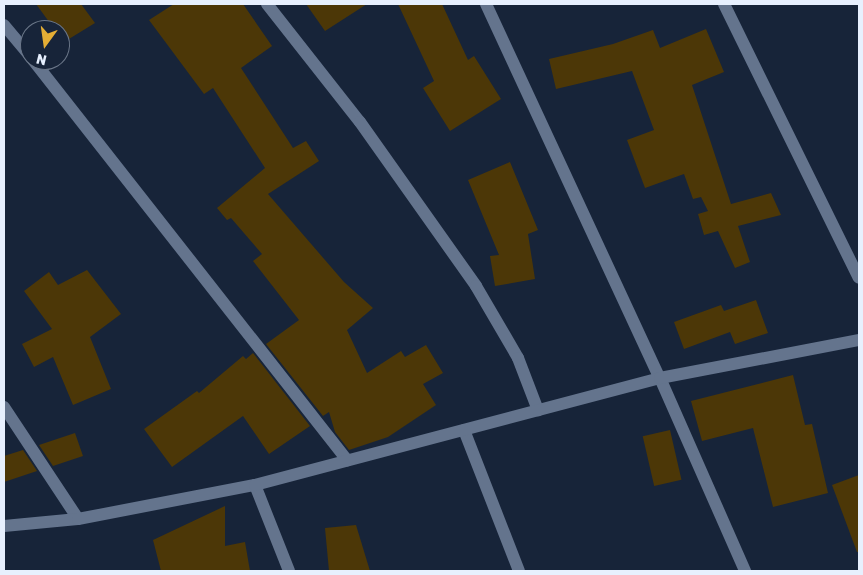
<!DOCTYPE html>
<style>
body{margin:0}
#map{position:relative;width:863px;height:575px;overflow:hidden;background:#172439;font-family:Rubik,sans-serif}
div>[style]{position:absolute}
.building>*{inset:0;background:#4c3707;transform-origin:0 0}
.minor>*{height:12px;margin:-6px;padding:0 6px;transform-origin:6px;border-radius:6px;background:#64748d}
span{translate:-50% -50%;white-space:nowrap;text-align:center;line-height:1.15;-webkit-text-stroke:4.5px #172439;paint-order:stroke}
.frame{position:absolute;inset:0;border:5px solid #e7f0fe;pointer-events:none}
.north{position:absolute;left:20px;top:20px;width:50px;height:50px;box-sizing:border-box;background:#172439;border:1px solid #6a7688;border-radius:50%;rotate:194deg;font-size:14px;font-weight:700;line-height:20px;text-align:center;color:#e7f0fe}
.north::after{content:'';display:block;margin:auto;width:18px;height:22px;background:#e4ae35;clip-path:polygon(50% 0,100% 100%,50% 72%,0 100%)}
</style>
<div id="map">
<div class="building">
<i style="clip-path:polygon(36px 4px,81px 4px,95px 23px,64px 42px,60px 30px,55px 30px)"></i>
<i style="clip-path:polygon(174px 4px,243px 4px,272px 46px,241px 68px,293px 148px,306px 141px,319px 161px,268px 194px,344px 282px,373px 308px,347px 330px,367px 373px,401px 351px,405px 357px,426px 345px,443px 373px,423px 384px,436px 405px,388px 437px,349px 450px,335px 432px,329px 412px,323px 416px,266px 344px,299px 320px,253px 261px,262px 254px,231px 218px,227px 220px,217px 208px,265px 168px,213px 88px,204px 94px,149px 20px)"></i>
<i style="clip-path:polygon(306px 4px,367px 4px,325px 31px)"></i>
<i style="clip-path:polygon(398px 4px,442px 4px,468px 60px,474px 56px,501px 99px,450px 131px,423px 88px,434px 81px)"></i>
<i style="clip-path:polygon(706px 29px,724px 72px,692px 85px,731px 204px,771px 193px,781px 215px,738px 226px,750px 262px,735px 268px,718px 231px,704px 235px,698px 214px,708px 211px,701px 197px,693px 199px,684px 174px,645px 188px,627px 140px,654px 130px,632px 71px,556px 89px,549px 59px,613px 44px,653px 30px,660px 48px)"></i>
<i style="clip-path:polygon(510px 162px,538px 230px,528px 234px,535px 279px,495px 286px,490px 256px,499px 255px,468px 180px)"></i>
<i style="clip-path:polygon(87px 270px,121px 314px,90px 337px,111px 389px,73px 405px,53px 357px,34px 367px,22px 344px,52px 329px,24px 291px,49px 272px,58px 285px)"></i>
<i style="clip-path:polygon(756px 300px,768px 333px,735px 344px,730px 332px,684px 349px,674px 322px,721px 305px,724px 311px)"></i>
<i style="clip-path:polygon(253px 353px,310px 426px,269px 454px,243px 416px,172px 467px,144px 429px,197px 391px,199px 393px,243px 356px,246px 359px)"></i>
<i style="clip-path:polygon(793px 375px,805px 425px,812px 424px,828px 493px,773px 507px,753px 428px,702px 441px,691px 401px)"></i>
<i style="left:670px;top:430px;width:51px;height:28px;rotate:77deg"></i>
<i style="clip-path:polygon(75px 433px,83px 456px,53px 466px,39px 445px)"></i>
<i style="clip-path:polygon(23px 450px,37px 471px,4px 482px,4px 456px)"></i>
<i style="clip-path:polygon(859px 475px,859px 552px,857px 552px,832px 485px)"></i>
<i style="clip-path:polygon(225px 506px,225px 546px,245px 542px,250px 571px,161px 571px,153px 540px)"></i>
<i style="clip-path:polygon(356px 525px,370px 571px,329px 571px,325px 528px)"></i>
</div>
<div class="minor">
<i style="left:267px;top:4px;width:150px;rotate:51.8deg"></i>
<i style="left:360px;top:122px;width:201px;rotate:54.7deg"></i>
<i style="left:476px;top:286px;width:83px;rotate:59.7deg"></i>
<i style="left:518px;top:358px;width:56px;rotate:69deg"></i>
<i style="left:486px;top:4px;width:412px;rotate:65.1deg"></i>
<i style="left:660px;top:378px;width:211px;rotate:66.2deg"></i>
<i style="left:724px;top:4px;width:305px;rotate:63.8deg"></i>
<i style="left:4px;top:25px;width:40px;rotate:50deg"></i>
<i style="left:33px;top:60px;width:509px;rotate:51.87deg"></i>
<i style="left:4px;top:407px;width:134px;rotate:56.5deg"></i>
<i style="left:464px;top:430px;width:151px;rotate:68.7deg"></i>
<i style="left:255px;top:485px;width:92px;rotate:68.4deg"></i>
<i style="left:4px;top:526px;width:74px;rotate:-5.4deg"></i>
<i style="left:78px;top:519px;width:180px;rotate:-10.9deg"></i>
<i style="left:255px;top:485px;width:419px;rotate:-14.8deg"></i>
<i style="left:660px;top:378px;width:203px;rotate:-10.8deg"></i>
</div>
<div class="frame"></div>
<div class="north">N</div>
</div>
